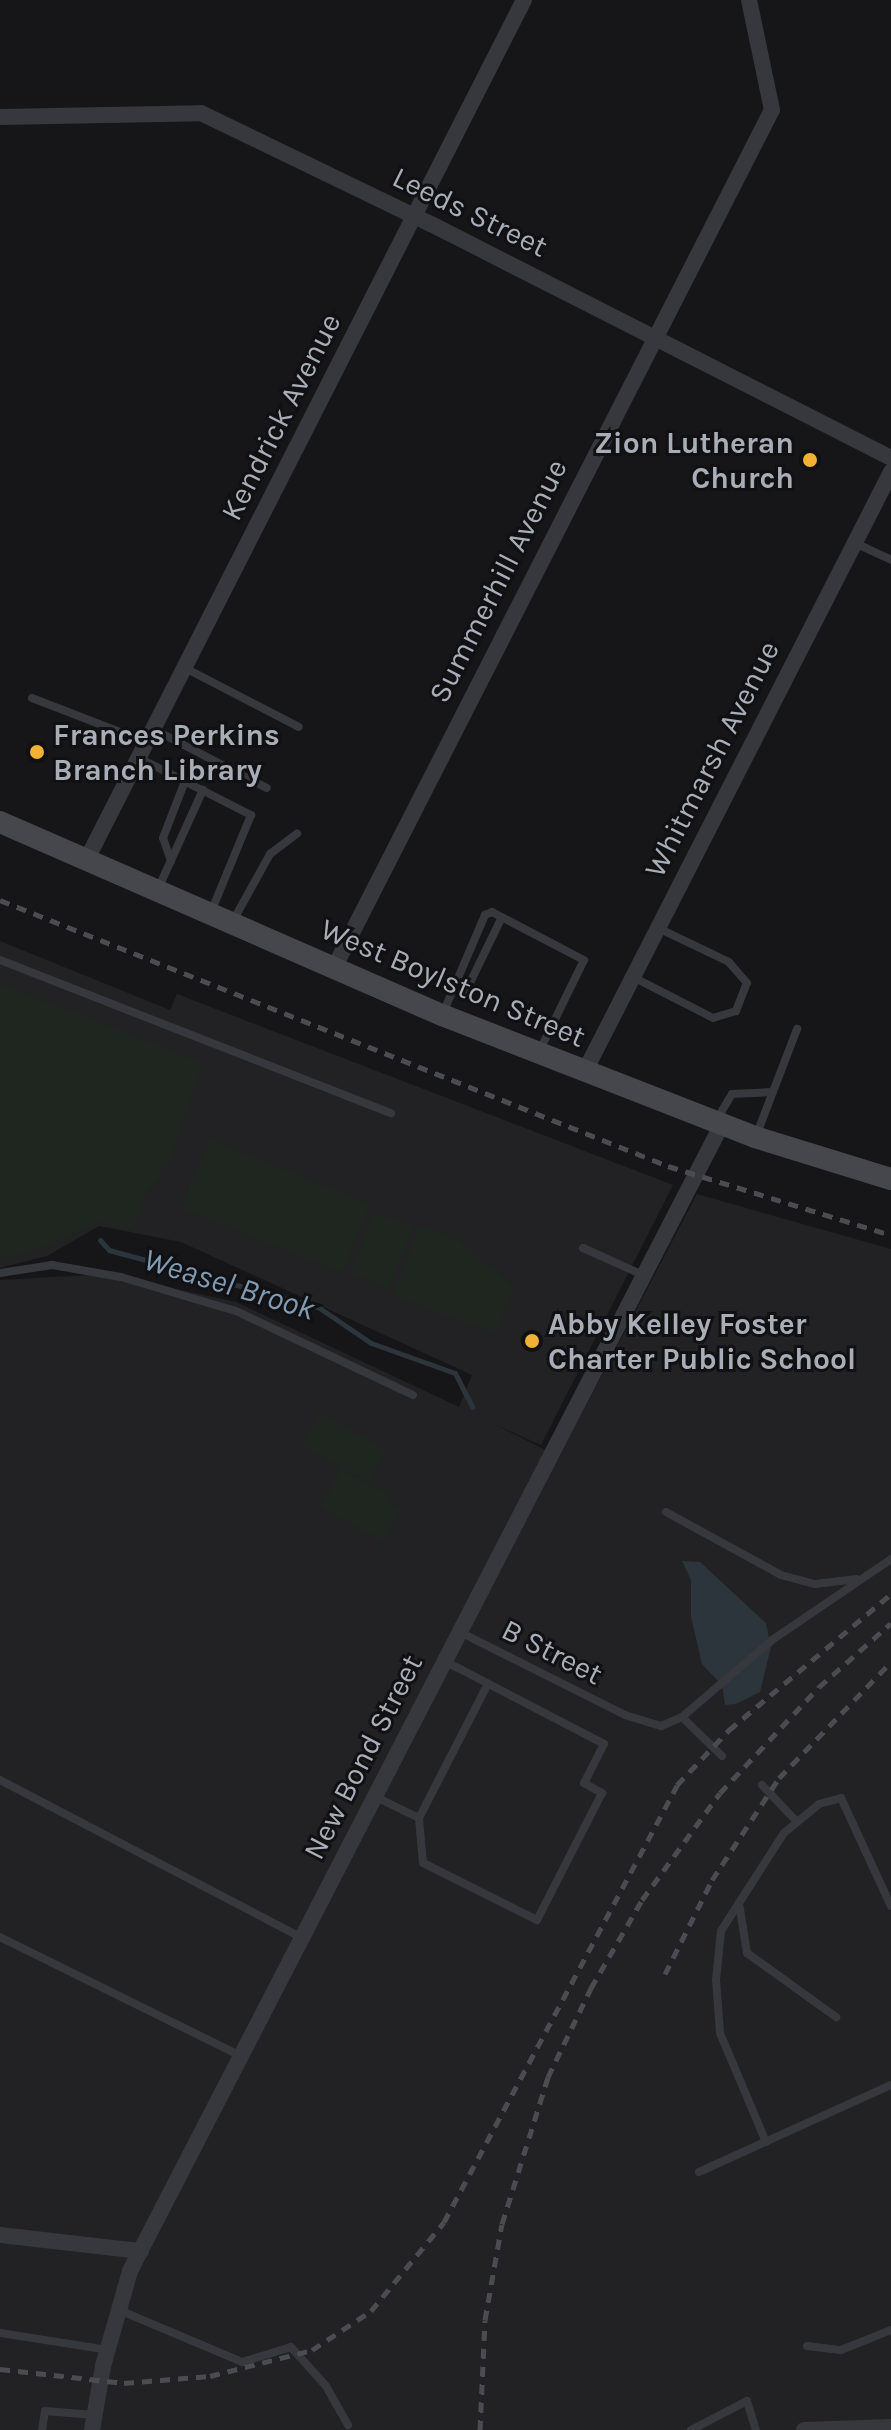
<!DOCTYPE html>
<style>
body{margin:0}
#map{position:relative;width:891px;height:2430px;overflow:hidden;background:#161618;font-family:Karla,sans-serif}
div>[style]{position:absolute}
.built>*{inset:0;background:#222225}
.green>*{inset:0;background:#1e261f;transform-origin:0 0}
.water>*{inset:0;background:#2c353c}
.stream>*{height:5px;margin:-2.5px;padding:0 2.5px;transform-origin:2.5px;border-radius:2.5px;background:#2c353c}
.service>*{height:8px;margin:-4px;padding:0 4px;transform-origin:4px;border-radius:4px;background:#37383d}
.minor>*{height:16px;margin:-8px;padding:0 8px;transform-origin:8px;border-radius:8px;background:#37383d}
.secondary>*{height:22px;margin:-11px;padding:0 11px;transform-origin:11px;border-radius:11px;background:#45474d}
.rail>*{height:5px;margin-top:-2.5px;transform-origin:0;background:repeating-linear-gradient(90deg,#4a4c52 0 10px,transparent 0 18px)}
.dots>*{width:22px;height:22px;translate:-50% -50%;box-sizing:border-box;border:4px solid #111113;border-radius:50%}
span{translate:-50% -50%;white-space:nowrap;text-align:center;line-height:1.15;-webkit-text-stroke:6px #111113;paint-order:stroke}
.street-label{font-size:30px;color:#a8adb8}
.poi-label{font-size:30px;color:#a8adb8;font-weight:700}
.right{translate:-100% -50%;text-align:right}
.left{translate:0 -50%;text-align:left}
.water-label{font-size:32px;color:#7f9bb3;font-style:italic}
</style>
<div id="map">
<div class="built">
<i style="clip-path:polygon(0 941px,170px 1010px,177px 994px,673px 1185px,541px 1445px,494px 1424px,559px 1457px,697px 1194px,891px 1249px,891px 2430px,0 2430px,0 1280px,107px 1274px,236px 1302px,459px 1407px,472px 1375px,181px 1242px,99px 1226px,47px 1256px,0 1268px)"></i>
</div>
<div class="green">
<i style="clip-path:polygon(0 984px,203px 1063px,167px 1166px,146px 1192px,133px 1229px,101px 1222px,30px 1253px,0 1258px)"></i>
<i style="left:209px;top:1139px;width:174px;height:74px;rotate:22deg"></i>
<i style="left:375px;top:1212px;width:41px;height:66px;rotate:22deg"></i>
<i style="clip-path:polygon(420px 1226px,459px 1240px,515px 1288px,496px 1333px,392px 1296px)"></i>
<i style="left:319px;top:1413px;width:77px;height:38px;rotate:28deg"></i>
<i style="clip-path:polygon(341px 1469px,390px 1495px,386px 1502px,401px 1510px,384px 1541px,321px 1508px)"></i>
</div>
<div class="water">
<i style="clip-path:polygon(682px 1561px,700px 1562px,766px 1623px,771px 1647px,760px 1692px,736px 1704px,725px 1705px,722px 1685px,702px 1664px,691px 1617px,691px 1580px)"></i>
</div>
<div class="stream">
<i style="left:100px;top:1240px;width:13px;rotate:48deg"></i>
<i style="left:109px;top:1250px;width:217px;rotate:15.3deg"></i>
<i style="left:318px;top:1307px;width:64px;rotate:34.2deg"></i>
<i style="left:371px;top:1343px;width:89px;rotate:19.7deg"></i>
<i style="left:455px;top:1373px;width:38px;rotate:63deg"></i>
</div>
<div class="service">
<i style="left:855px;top:543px;width:40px;rotate:25deg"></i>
<i style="left:185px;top:668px;width:128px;rotate:27.4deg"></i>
<i style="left:32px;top:698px;width:122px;rotate:21.1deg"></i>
<i style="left:153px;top:729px;width:128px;rotate:27.4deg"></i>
<i style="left:139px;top:758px;width:126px;rotate:27deg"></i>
<i style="left:251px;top:815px;width:105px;rotate:112.4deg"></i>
<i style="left:171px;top:861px;width:24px;rotate:-109deg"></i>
<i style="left:163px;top:838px;width:61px;rotate:-68.9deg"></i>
<i style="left:158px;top:889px;width:109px;rotate:-65.6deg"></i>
<i style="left:233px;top:921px;width:77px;rotate:-61.1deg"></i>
<i style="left:270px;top:854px;width:34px;rotate:-37deg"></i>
<i style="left:0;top:960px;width:420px;rotate:21.4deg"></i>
<i style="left:633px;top:977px;width:90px;rotate:27.1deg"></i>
<i style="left:713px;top:1018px;width:24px;rotate:-17deg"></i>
<i style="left:736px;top:1011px;width:30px;rotate:-69deg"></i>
<i style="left:747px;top:983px;width:28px;rotate:-131deg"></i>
<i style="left:729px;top:962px;width:79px;rotate:-154.4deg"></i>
<i style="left:466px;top:991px;width:82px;rotate:-64.1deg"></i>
<i style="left:443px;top:1013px;width:107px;rotate:-66.8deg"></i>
<i style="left:485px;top:915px;width:8px;rotate:-23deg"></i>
<i style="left:492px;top:912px;width:104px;rotate:27.6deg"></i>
<i style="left:584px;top:960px;width:102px;rotate:116.1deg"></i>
<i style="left:717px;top:1119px;width:29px;rotate:-59deg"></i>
<i style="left:732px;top:1094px;width:41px;rotate:-2.8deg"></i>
<i style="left:756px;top:1136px;width:115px;rotate:-69deg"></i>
<i style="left:583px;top:1248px;width:66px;rotate:24.2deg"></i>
<i style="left:0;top:1273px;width:53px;rotate:-8.7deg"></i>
<i style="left:52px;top:1265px;width:70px;rotate:9.9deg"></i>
<i style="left:121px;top:1277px;width:120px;rotate:16.5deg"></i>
<i style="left:236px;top:1311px;width:196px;rotate:25.4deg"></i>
<i style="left:666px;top:1512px;width:131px;rotate:28.7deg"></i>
<i style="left:781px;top:1575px;width:35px;rotate:15deg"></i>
<i style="left:815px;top:1584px;width:42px;rotate:-6.8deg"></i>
<i style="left:458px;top:1631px;width:187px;rotate:26.7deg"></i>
<i style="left:625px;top:1715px;width:38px;rotate:17deg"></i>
<i style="left:661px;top:1726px;width:23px;rotate:-23deg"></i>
<i style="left:682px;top:1717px;width:118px;rotate:-40.5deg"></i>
<i style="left:772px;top:1640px;width:144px;rotate:-34.2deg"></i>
<i style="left:443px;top:1661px;width:21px;rotate:25deg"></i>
<i style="left:462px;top:1670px;width:160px;rotate:27.5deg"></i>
<i style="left:604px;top:1744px;width:44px;rotate:117.1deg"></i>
<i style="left:584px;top:1783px;width:21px;rotate:29deg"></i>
<i style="left:602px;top:1793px;width:143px;rotate:117.1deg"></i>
<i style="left:537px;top:1920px;width:127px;rotate:-153.4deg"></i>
<i style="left:423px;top:1863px;width:45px;rotate:-95.1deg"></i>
<i style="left:419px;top:1818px;width:151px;rotate:-62.8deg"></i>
<i style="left:682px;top:1717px;width:56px;rotate:44.3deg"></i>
<i style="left:0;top:1780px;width:341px;rotate:27.6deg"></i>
<i style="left:762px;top:1785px;width:51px;rotate:46.6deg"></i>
<i style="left:374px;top:1796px;width:50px;rotate:26.1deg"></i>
<i style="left:739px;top:1903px;width:51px;rotate:80.9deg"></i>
<i style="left:747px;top:1953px;width:110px;rotate:35.7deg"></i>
<i style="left:0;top:1937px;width:269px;rotate:26.3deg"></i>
<i style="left:766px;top:2142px;width:118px;rotate:-112.9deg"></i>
<i style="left:720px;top:2033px;width:53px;rotate:-94.3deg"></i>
<i style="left:716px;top:1980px;width:49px;rotate:-84.2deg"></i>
<i style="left:721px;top:1931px;width:117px;rotate:-57.3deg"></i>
<i style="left:784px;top:1833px;width:45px;rotate:-39.6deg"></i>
<i style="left:819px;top:1804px;width:23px;rotate:-15deg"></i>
<i style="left:841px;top:1798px;width:119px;rotate:65.2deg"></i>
<i style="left:699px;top:2172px;width:211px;rotate:-24.4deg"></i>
<i style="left:119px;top:2310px;width:134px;rotate:22.9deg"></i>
<i style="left:242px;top:2362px;width:51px;rotate:-17deg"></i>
<i style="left:291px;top:2347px;width:52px;rotate:48.1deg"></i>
<i style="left:326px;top:2386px;width:45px;rotate:60.6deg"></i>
<i style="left:0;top:2333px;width:109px;rotate:8.9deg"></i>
<i style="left:807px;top:2346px;width:34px;rotate:7deg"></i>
<i style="left:841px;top:2350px;width:54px;rotate:-21.8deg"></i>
<i style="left:42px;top:2430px;width:19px;rotate:-81deg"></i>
<i style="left:45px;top:2411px;width:49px;rotate:4.7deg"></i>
<i style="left:691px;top:2430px;width:63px;rotate:-27.4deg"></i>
<i style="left:747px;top:2401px;width:30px;rotate:73deg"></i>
</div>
<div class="minor">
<i style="left:0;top:117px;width:201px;rotate:-1.1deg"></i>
<i style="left:201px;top:113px;width:255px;rotate:25.8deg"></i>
<i style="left:431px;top:224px;width:516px;rotate:26.96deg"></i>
<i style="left:87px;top:859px;width:964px;rotate:-63.04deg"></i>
<i style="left:335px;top:966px;width:961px;rotate:-62.96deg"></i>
<i style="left:772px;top:110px;width:112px;rotate:-101.8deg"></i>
<i style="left:585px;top:1071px;width:673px;rotate:-62.94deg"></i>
<i style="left:0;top:2235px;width:142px;rotate:6.5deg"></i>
<i style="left:92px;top:2430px;width:65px;rotate:-80.2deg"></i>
<i style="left:103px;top:2366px;width:99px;rotate:-74.1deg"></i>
<i style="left:130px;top:2271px;width:1291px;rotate:-62.7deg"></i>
<i style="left:804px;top:2430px;width:87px;rotate:-2deg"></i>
</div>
<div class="secondary">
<i style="left:0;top:822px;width:482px;rotate:23.6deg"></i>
<i style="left:442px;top:1015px;width:336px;rotate:21.3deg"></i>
<i style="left:755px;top:1137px;width:142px;rotate:17.2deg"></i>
</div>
<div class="rail">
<i style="left:0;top:900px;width:719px;rotate:21.71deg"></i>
<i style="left:668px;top:1166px;width:233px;rotate:17.2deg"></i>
<i style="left:665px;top:1974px;width:105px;rotate:-63.4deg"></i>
<i style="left:712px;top:1880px;width:122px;rotate:-56.7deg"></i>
<i style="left:779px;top:1778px;width:161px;rotate:-46deg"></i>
<i style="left:0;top:2369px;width:125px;rotate:6.4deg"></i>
<i style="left:124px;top:2383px;width:86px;rotate:-4.7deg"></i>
<i style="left:210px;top:2376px;width:105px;rotate:-14.3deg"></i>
<i style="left:312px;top:2350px;width:71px;rotate:-33.5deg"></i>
<i style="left:371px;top:2311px;width:115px;rotate:-50.6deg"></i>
<i style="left:444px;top:2222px;width:495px;rotate:-61.9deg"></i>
<i style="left:677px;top:1785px;width:76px;rotate:-46.6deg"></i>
<i style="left:729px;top:1730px;width:212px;rotate:-40deg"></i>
<i style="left:480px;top:2430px;width:110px;rotate:-87.4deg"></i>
<i style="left:485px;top:2320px;width:97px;rotate:-80deg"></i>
<i style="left:502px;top:2224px;width:154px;rotate:-72.6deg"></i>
<i style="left:548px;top:2077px;width:99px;rotate:-64.2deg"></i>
<i style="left:591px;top:1988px;width:102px;rotate:-59.9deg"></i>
<i style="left:642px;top:1900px;width:132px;rotate:-53.9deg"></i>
<i style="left:720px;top:1793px;width:145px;rotate:-47deg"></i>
<i style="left:819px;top:1687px;width:96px;rotate:-41.6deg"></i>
</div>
<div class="dots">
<i style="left:810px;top:460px;background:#f2b134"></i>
<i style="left:37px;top:752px;background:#f2b134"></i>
<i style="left:532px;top:1341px;background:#f2b134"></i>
</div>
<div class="street-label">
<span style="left:470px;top:212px;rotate:26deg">Leeds Street</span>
<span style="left:281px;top:417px;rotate:-63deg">Kendrick Avenue</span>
<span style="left:498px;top:581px;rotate:-63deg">Summerhill Avenue</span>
<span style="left:712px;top:759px;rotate:-63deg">Whitmarsh Avenue</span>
<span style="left:453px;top:983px;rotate:23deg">West Boylston Street</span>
<span style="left:552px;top:1652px;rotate:27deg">B Street</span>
<span style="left:363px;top:1757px;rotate:-63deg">New Bond Street</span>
</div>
<div class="poi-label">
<span class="right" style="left:794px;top:460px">Zion Lutheran<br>Church</span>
<span class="left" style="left:53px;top:752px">Frances Perkins<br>Branch Library</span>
<span class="left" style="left:548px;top:1341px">Abby Kelley Foster<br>Charter Public School</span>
</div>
<div class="water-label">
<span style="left:229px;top:1285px;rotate:17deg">Weasel Brook</span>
</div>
</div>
